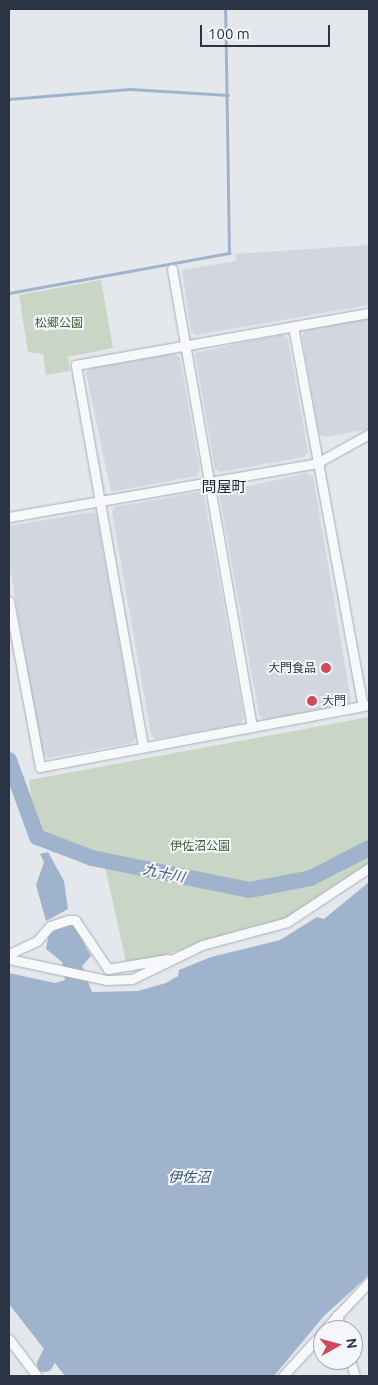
<!DOCTYPE html>
<meta charset="utf-8">
<style>
body{margin:0}
#map{position:relative;width:378px;height:1385px;overflow:hidden;background:#e4e7ec;font-family:Ubuntu,"Noto Sans JP",sans-serif}
div>[style]{position:absolute}
.built>*{inset:0;background:#d2d6de}
.green>*{inset:0;background:#c9d6c5}
.water>*{inset:0;background:#9fb4cc}
.stream>*{height:2.5px;margin:-1.25px;padding:0 1.25px;transform-origin:1.25px;border-radius:1.25px;background:#9fb4cc}
.river>*{height:16px;margin:-8px;padding:0 8px;transform-origin:8px;border-radius:8px;background:#9fb4cc}
.roads{filter:drop-shadow(0 0 1px #a9aeb7) drop-shadow(0 0 1px #a9aeb7)}
.minor>*{height:9px;margin:-4.5px;padding:0 4.5px;transform-origin:4.5px;border-radius:4.5px;background:#f7f8fa}
.dots>*{width:14px;height:14px;translate:-50% -50%;box-sizing:border-box;border:2px solid #f4f6f9;border-radius:50%}
span{translate:-50% -50%;white-space:nowrap;text-align:center;line-height:1.15;-webkit-text-stroke:4px #f4f6f9;paint-order:stroke}
.park-label{font-size:12px;color:#3f6138}
.poi-label{font-size:12px;color:#2b3445}
.right{translate:-100% -50%;text-align:right}
.left{translate:0 -50%;text-align:left}
.water-label{font-size:14px;color:#34527a;font-style:italic}
.quarter-label{font-size:15px;color:#1d2536}
.frame{position:absolute;inset:0;border:10px solid #2b3445;pointer-events:none}
.north{position:absolute;left:313px;top:1320px;width:50px;height:50px;box-sizing:border-box;background:#f4f6f9;border:1px solid #a4a8b1;border-radius:50%;rotate:83deg;font-size:14px;font-weight:700;line-height:20px;text-align:center;color:#2b3445}
.north::after{content:'';display:block;margin:auto;width:18px;height:22px;background:#d1495b;clip-path:polygon(50% 0,100% 100%,50% 72%,0 100%)}
.scale{position:absolute;left:200px;top:25px;width:130px;height:22px;box-sizing:border-box;border:2px solid #2b3445;border-top:0;padding-left:6px;font-size:15px;line-height:18px;white-space:nowrap;color:#2b3445;-webkit-text-stroke:4px #f4f6f9;paint-order:stroke}
</style>
<div id="map">
<div class="built">
<i style="clip-path:polygon(369px 245px,369px 305px,196px 335px,191px 331px,182px 270px,236px 261px,235px 254px)"></i>
<i style="clip-path:polygon(369px 318px,369px 429px,326px 437px,319px 434px,302px 336px,306px 329px)"></i>
<i style="clip-path:polygon(283px 334px,288px 339px,308px 452px,304px 457px,220px 472px,215px 469px,195px 353px)"></i>
<i style="clip-path:polygon(174px 353px,180px 358px,200px 471px,196px 476px,111px 492px,86px 373px,90px 368px)"></i>
<i style="clip-path:polygon(307px 473px,313px 477px,351px 700px,348px 704px,264px 720px,259px 715px,219px 493px)"></i>
<i style="clip-path:polygon(198px 492px,204px 496px,244px 718px,240px 724px,156px 739px,151px 735px,112px 512px,115px 507px)"></i>
<i style="clip-path:polygon(92px 512px,97px 515px,136px 738px,132px 743px,48px 758px,42px 754px,9px 562px,9px 526px)"></i>
</div>
<div class="green">
<i style="clip-path:polygon(101px 280px,113px 348px,68px 357px,70px 371px,46px 375px,43px 354px,28px 352px,19px 295px)"></i>
<i style="clip-path:polygon(369px 717px,369px 863px,290px 918px,127px 966px,103px 858px,49px 840px,35px 826px,29px 780px)"></i>
</div>
<div class="water">
<i style="clip-path:polygon(48px 852px,64px 881px,68px 909px,46px 921px,36px 885px,44px 862px,40px 854px)"></i>
<i style="clip-path:polygon(369px 882px,369px 1275px,324px 1316px,274px 1376px,65px 1376px,9px 1304px,9px 973px,55px 983px,65px 980px,62px 962px,46px 949px,49px 934px,68px 923px,74px 926px,91px 956px,82px 966px,92px 992px,138px 991px,166px 983px,178px 976px,179px 970px,211px 957px,280px 940px,317px 917px,324px 919px)"></i>
</div>
<div class="stream">
<i style="left:9px;top:99px;width:121px;rotate:-4.7deg"></i>
<i style="left:130px;top:89px;width:98px;rotate:3.5deg"></i>
<i style="left:9px;top:293px;width:224px;rotate:-10.3deg"></i>
<i style="left:229px;top:253px;width:244px;rotate:-90.9deg"></i>
<i style="left:38px;top:1372px;width:11px;rotate:-49deg"></i>
</div>
<div class="river">
<i style="left:9px;top:760px;width:82px;rotate:70deg"></i>
<i style="left:37px;top:837px;width:59px;rotate:20.9deg"></i>
<i style="left:92px;top:858px;width:160px;rotate:11.5deg"></i>
<i style="left:249px;top:890px;width:63px;rotate:-11deg"></i>
<i style="left:311px;top:878px;width:65px;rotate:-27.3deg"></i>
<i style="left:45px;top:1364px;width:30px;rotate:-63deg"></i>
</div>
<div class="roads">
<div class="minor">
<i style="left:172px;top:269px;width:465px;rotate:80.1deg"></i>
<i style="left:293px;top:326px;width:386px;rotate:79.6deg"></i>
<i style="left:9px;top:517px;width:313px;rotate:-9.9deg"></i>
<i style="left:317px;top:463px;width:60px;rotate:-29.1deg"></i>
<i style="left:9px;top:601px;width:169px;rotate:79.4deg"></i>
<i style="left:40px;top:767px;width:335px;rotate:-10.7deg"></i>
<i style="left:143px;top:746px;width:387px;rotate:-100deg"></i>
<i style="left:76px;top:365px;width:298px;rotate:-10.1deg"></i>
<i style="left:9px;top:959px;width:99px;rotate:12.2deg"></i>
<i style="left:106px;top:980px;width:26px;rotate:-2deg"></i>
<i style="left:132px;top:979px;width:78px;rotate:-25.9deg"></i>
<i style="left:202px;top:945px;width:88px;rotate:-15.1deg"></i>
<i style="left:287px;top:922px;width:98px;rotate:-33.4deg"></i>
<i style="left:9px;top:959px;width:5px;rotate:-90deg"></i>
<i style="left:9px;top:954px;width:31px;rotate:-25deg"></i>
<i style="left:37px;top:941px;width:20px;rotate:-49deg"></i>
<i style="left:50px;top:926px;width:19px;rotate:-18deg"></i>
<i style="left:68px;top:920px;width:7px"></i>
<i style="left:75px;top:920px;width:59px;rotate:56deg"></i>
<i style="left:108px;top:969px;width:60px;rotate:-9.6deg"></i>
<i style="left:337px;top:1315px;width:16px;rotate:75deg"></i>
<i style="left:324px;top:1330px;width:66px;rotate:-46.8deg"></i>
<i style="left:9px;top:1339px;width:46px;rotate:52.9deg"></i>
<i style="left:350px;top:1360px;width:17px;rotate:73deg"></i>
<i style="left:283px;top:1376px;width:59px;rotate:-47.7deg"></i>
</div>
</div>
<div class="dots">
<i style="left:326px;top:668px;background:#d1495b"></i>
<i style="left:312px;top:701px;background:#d1495b"></i>
</div>
<div class="park-label">
<span style="left:59px;top:323px">松郷公園</span>
<span style="left:200px;top:846px">伊佐沼公園</span>
</div>
<div class="poi-label">
<span class="right" style="left:316px;top:668px">大門食品</span>
<span class="left" style="left:322px;top:701px">大門</span>
</div>
<div class="water-label">
<span style="left:164px;top:873px;rotate:12deg">九十川</span>
<span style="left:189px;top:1177px">伊佐沼</span>
</div>
<div class="quarter-label">
<span style="left:224px;top:487px">問屋町</span>
</div>
<div class="frame"></div>
<div class="north">N</div>
<div class="scale">100 m</div>
</div>
